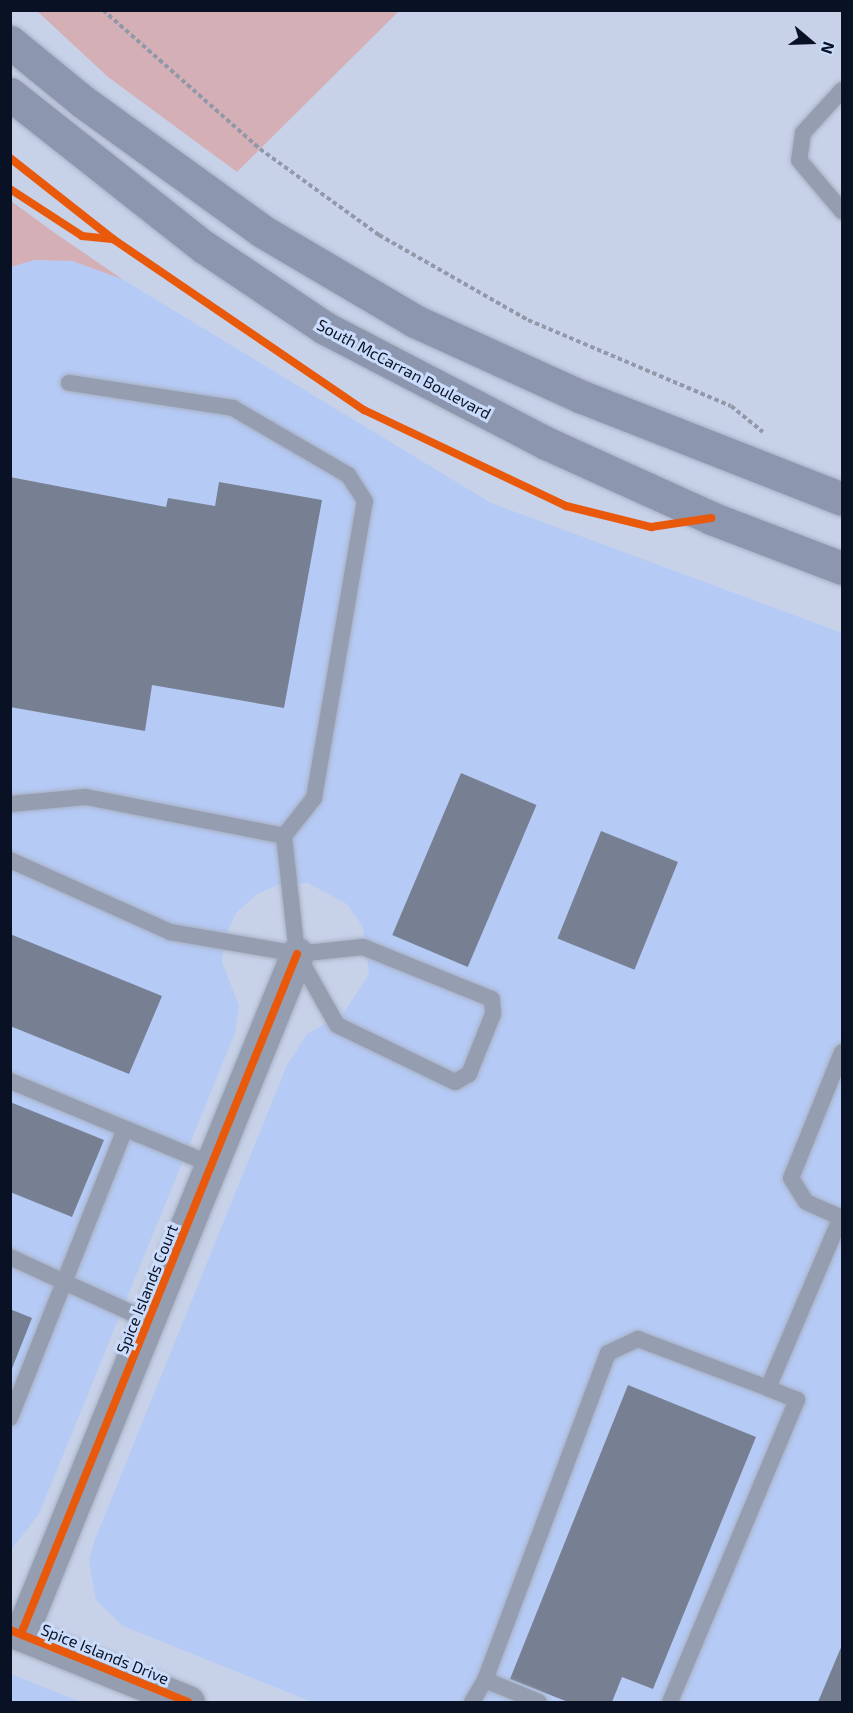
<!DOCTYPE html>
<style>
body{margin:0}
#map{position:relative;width:853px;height:1713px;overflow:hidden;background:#c7d2e9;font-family:"Exo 2",sans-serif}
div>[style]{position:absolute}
.built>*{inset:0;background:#b5caf5}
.green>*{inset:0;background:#d4afb6}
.building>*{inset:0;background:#778093;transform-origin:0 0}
.path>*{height:4px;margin-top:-2px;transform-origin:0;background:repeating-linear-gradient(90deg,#9198a8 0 4.5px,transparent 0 7.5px)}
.roads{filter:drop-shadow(0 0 2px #a7b0c3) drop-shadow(0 0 2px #a7b0c3)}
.service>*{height:16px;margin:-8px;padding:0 8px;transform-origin:8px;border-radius:8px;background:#959db1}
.minor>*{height:33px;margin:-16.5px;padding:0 16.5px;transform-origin:16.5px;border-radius:16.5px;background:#959db1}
.tertiary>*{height:33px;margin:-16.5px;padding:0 16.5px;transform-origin:16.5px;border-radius:16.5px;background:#959db1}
.primary>*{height:33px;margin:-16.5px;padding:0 16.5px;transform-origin:16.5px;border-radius:16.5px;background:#8c96ae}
.cycleway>*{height:8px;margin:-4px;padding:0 4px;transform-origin:4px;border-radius:4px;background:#e8590c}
span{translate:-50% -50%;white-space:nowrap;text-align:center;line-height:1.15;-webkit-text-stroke:6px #cadbfb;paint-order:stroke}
.street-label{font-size:16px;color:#091224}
.frame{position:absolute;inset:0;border:12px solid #091224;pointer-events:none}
.north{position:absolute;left:781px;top:12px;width:60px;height:60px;-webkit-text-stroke:4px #cadbfb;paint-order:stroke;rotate:109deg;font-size:16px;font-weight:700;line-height:24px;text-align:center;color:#091224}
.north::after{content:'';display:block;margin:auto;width:21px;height:27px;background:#091224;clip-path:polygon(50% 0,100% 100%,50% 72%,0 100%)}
</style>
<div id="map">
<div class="built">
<i style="clip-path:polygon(34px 260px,72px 261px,122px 279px,491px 503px,842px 633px,842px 1702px,312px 1702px,123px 1626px,96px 1600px,89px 1561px,94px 1542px,287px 1065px,307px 1034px,343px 1014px,369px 974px,363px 927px,347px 904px,308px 883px,280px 884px,257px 894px,236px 913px,224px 939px,222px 962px,239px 1006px,235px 1033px,39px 1514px,11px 1550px,10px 267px)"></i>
<i style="clip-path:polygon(11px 1674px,81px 1702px,11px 1702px)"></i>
</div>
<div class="green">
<i style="clip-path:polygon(37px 11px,399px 11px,237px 172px,108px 77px)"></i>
<i style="clip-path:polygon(11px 201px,52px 231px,122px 279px,72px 261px,34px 260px,11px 267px)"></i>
</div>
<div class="building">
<i style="clip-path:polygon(10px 477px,166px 507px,168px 498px,215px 506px,219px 482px,322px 500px,284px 708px,152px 685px,145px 731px,10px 707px)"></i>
<i style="left:461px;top:773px;width:82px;height:176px;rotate:23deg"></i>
<i style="left:601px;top:831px;width:83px;height:116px;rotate:22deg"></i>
<i style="clip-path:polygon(10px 934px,162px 996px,129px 1074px,10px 1026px)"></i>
<i style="clip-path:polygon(10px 1102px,104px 1140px,72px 1217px,10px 1192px)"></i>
<i style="clip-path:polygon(10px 1309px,32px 1318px,11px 1371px,10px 1371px)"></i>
<i style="clip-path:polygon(628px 1385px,756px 1437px,653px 1689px,622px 1677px,612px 1702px,568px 1702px,510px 1679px)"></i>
<i style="clip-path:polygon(842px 1645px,842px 1702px,818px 1702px)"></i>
</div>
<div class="path">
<i style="left:103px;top:10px;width:210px;rotate:41.5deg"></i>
<i style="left:260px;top:149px;width:147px;rotate:35.9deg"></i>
<i style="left:379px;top:235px;width:172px;rotate:29.7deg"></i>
<i style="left:528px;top:320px;width:220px;rotate:23deg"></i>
<i style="left:731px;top:406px;width:41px;rotate:39.1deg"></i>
</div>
<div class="roads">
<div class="service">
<i style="left:842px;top:90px;width:58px;rotate:132.2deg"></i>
<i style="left:803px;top:133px;width:27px;rotate:98deg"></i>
<i style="left:799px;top:160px;width:67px;rotate:49.9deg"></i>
<i style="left:10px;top:804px;width:76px;rotate:-5.3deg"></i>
<i style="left:86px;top:797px;width:202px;rotate:11.1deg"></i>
<i style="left:284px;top:836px;width:48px;rotate:-51.7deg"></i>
<i style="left:314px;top:798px;width:301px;rotate:-80.3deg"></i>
<i style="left:365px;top:501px;width:31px;rotate:-123deg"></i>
<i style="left:348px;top:475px;width:133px;rotate:-149.8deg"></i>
<i style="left:233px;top:408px;width:166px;rotate:-171.3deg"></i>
<i style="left:10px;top:860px;width:175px;rotate:24.2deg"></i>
<i style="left:170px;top:932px;width:129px;rotate:9.8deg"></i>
<i style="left:297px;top:954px;width:66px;rotate:-6.1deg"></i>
<i style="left:363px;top:947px;width:139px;rotate:22deg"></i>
<i style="left:492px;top:999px;width:15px;rotate:86deg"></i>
<i style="left:493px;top:1014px;width:65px;rotate:111.8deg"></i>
<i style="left:469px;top:1074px;width:16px;rotate:150deg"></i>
<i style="left:455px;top:1082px;width:131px;rotate:-154.2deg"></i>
<i style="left:337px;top:1025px;width:81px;rotate:-119.4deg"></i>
<i style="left:297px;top:954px;width:119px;rotate:-96.3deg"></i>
<i style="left:842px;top:1052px;width:136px;rotate:112deg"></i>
<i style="left:791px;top:1178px;width:28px;rotate:58deg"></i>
<i style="left:806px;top:1202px;width:39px;rotate:24deg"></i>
<i style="left:10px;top:1081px;width:220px;rotate:22.5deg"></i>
<i style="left:10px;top:1257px;width:153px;rotate:24.7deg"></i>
<i style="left:10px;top:1418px;width:311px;rotate:-68.3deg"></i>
<i style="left:485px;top:1680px;width:349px;rotate:-69.4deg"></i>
<i style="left:608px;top:1353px;width:33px;rotate:-25deg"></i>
<i style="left:638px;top:1339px;width:139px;rotate:20.7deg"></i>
<i style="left:472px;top:1702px;width:26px;rotate:-59deg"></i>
<i style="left:485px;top:1680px;width:58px;rotate:22.2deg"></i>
<i style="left:670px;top:1702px;width:328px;rotate:-67.2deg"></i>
<i style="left:797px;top:1400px;width:31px;rotate:-158deg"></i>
<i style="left:768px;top:1388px;width:186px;rotate:-66.9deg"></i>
</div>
<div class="minor">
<i style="left:21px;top:1634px;width:734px;rotate:-67.91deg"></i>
</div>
<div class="tertiary">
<i style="left:10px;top:1630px;width:192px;rotate:22deg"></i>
</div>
<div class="primary">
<i style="left:10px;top:42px;width:93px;rotate:39.3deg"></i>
<i style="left:82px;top:101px;width:222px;rotate:35.8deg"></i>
<i style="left:262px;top:231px;width:178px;rotate:30.5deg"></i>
<i style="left:415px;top:321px;width:183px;rotate:24.5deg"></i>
<i style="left:582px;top:397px;width:279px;rotate:21.4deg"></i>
<i style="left:10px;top:94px;width:247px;rotate:38.3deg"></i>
<i style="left:204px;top:247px;width:146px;rotate:33.8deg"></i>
<i style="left:325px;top:328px;width:249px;rotate:27.5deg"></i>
<i style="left:546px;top:443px;width:181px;rotate:24.4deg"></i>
<i style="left:711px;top:518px;width:140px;rotate:20.9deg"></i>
</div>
</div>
<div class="cycleway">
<i style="left:10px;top:158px;width:131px;rotate:38.2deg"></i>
<i style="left:113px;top:239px;width:304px;rotate:34.3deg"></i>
<i style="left:364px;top:410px;width:224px;rotate:25.4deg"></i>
<i style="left:566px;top:506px;width:88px;rotate:13.9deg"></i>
<i style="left:651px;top:527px;width:61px;rotate:-8.5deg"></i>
<i style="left:10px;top:189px;width:86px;rotate:33.1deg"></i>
<i style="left:82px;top:236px;width:30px;rotate:6deg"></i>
<i style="left:10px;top:1630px;width:192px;rotate:22deg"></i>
<i style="left:21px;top:1634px;width:734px;rotate:-67.91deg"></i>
</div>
<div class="street-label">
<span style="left:404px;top:369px;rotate:28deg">South McCarran Boulevard</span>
<span style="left:147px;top:1289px;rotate:-68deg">Spice Islands Court</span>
<span style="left:105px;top:1654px;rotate:22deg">Spice Islands Drive</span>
</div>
<div class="frame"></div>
<div class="north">N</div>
</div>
